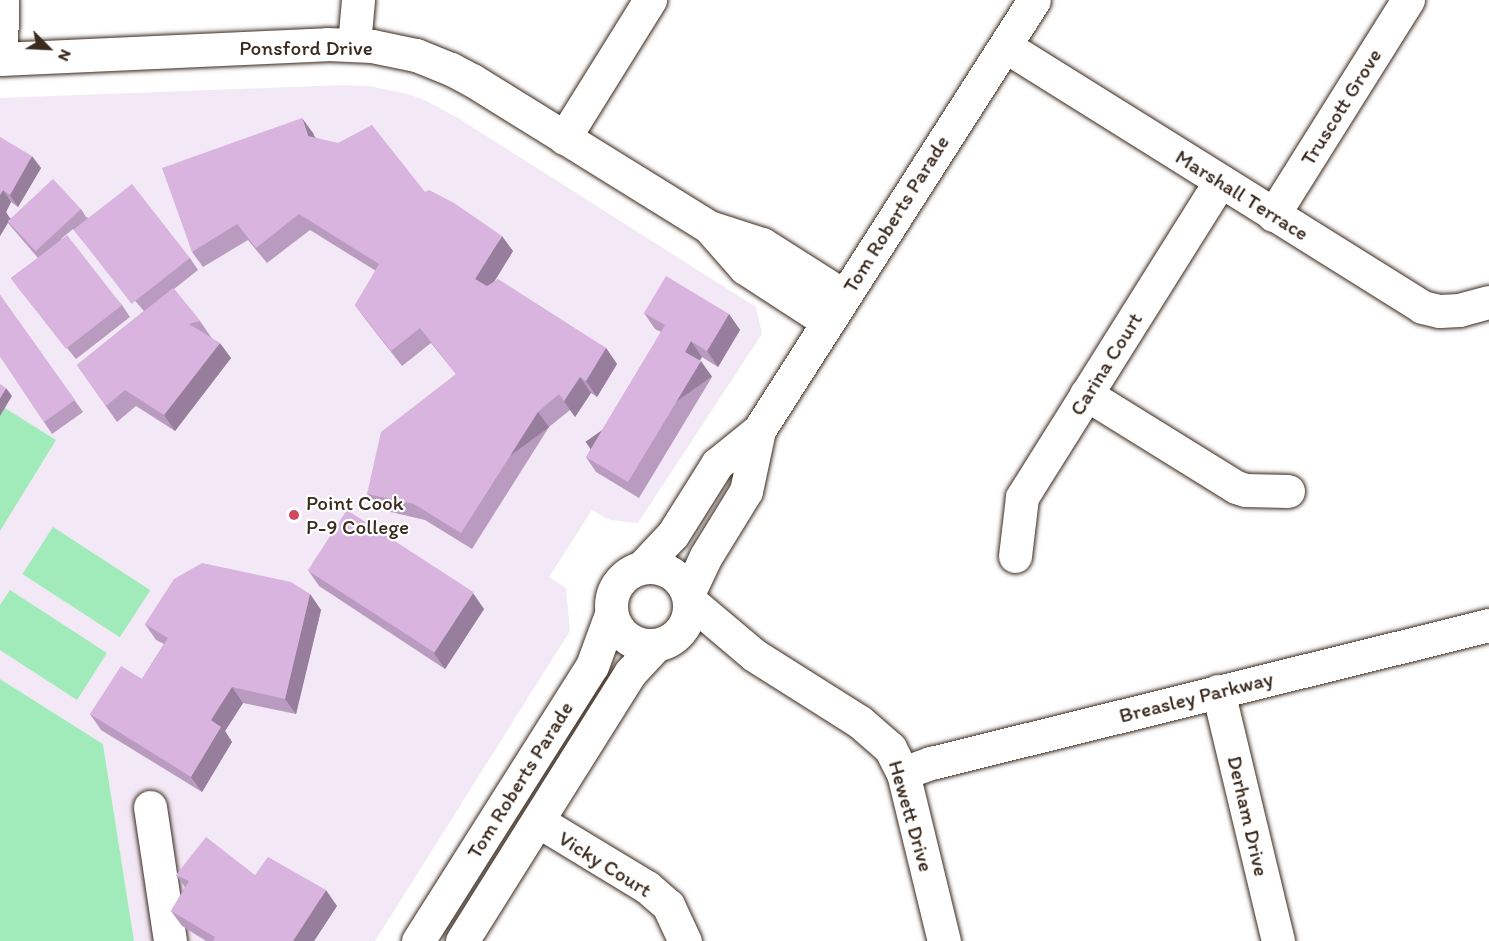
<!DOCTYPE html>
<style>
body{margin:0}
#map{position:relative;width:1489px;height:941px;overflow:hidden;background:#fff;font-family:Itim,sans-serif}
div>[style]{position:absolute}
.built>*{inset:0;background:#f3e8f5}
.green>*{inset:0;background:#a1ebba;transform-origin:0 0}
.roads{filter:drop-shadow(0 0 2px #3b2a1e) drop-shadow(0 0 2px #3b2a1e)}
.minor>*{height:33px;margin:-16.5px;padding:0 16.5px;transform-origin:16.5px;border-radius:16.5px;background:#fff}
.minor>.ring{margin:-16.5px;padding:0;box-sizing:content-box;background:none;border:33px solid #fff;border-radius:50%}
.wall>*{inset:0;background:#ba9bc0}
.shaded-wall>*{inset:0;background:#977e9c;transform-origin:0 0}
.building>*{inset:0;background:#d8b4df;transform-origin:0 0}
.dots>*{width:16px;height:16px;translate:-50% -50%;box-sizing:border-box;border:3px solid #fff;border-radius:50%}
span{translate:-50% -50%;white-space:nowrap;text-align:center;line-height:1.15;-webkit-text-stroke:4.5px #fff;paint-order:stroke}
.street-label{font-size:21px;color:#3b2a1e}
.poi-label{font-size:21px;color:#3b2a1e}
.left{translate:0 -50%;text-align:left}
.north{position:absolute;left:18px;top:18px;width:60px;height:60px;-webkit-text-stroke:4px #fff;paint-order:stroke;rotate:114deg;font-size:16px;font-weight:700;line-height:24px;text-align:center;color:#3b2a1e}
.north::after{content:'';display:block;margin:auto;width:21px;height:27px;background:#3b2a1e;clip-path:polygon(50% 0,100% 100%,50% 72%,0 100%)}
</style>
<div id="map">
<div class="built">
<i style="clip-path:polygon(344px 85px,369px 86px,408px 94px,425px 100px,458px 118px,756px 307px,762px 334px,638px 523px,610px 520px,592px 510px,549px 577px,566px 588px,570px 631px,375px 941px,134px 941px,103px 744px,0 679px,0 98px)"></i>
</div>
<div class="green">
<i style="clip-path:polygon(0 405px,56px 440px,0 531px)"></i>
<i style="left:53px;top:527px;width:116px;height:56px;rotate:33deg"></i>
<i style="clip-path:polygon(10px 590px,107px 653px,77px 700px,0 650px,0 605px)"></i>
<i style="clip-path:polygon(0 679px,103px 744px,134px 941px,0 941px)"></i>
</div>
<div class="roads">
<div class="minor">
<i style="left:354px;top:44px;width:44px;rotate:-84.8deg"></i>
<i style="left:1005px;top:46px;width:492px;rotate:32deg"></i>
<i style="left:1422px;top:307px;width:18px;rotate:13deg"></i>
<i style="left:1440px;top:311px;width:19px;rotate:-3deg"></i>
<i style="left:1459px;top:310px;width:31px;rotate:-15deg"></i>
<i style="left:0;top:59px;width:327px;rotate:-2.6deg"></i>
<i style="left:327px;top:44px;width:45px;rotate:2.5deg"></i>
<i style="left:372px;top:46px;width:45px;rotate:11.6deg"></i>
<i style="left:416px;top:55px;width:38px;rotate:22deg"></i>
<i style="left:451px;top:69px;width:24px;rotate:28deg"></i>
<i style="left:472px;top:80px;width:279px;rotate:31.8deg"></i>
<i style="left:709px;top:227px;width:56px;rotate:17.8deg"></i>
<i style="left:762px;top:244px;width:97px;rotate:32.4deg"></i>
<i style="left:1px;top:59px;width:59px;rotate:-89deg"></i>
<i style="left:564px;top:138px;width:163px;rotate:-58.1deg"></i>
<i style="left:1273px;top:215px;width:254px;rotate:-57.9deg"></i>
<i style="left:709px;top:227px;width:55px;rotate:48.7deg"></i>
<i style="left:745px;top:268px;width:99px;rotate:33deg"></i>
<i style="left:1086px;top:394px;width:176px;rotate:31.8deg"></i>
<i style="left:1236px;top:487px;width:9px;rotate:18deg"></i>
<i style="left:1245px;top:490px;width:43px;rotate:1.3deg"></i>
<i style="left:1015px;top:556px;width:59px;rotate:-83.2deg"></i>
<i style="left:1022px;top:497px;width:373px;rotate:-57.9deg"></i>
<i class="ring" style="left:611px;top:567px;width:45px;height:45px"></i>
<i style="left:642px;top:567px;width:45px;rotate:-46.8deg"></i>
<i style="left:673px;top:534px;width:83px;rotate:-57.8deg"></i>
<i style="left:717px;top:464px;width:54px;rotate:-39deg"></i>
<i style="left:759px;top:430px;width:510px;rotate:-57.4deg"></i>
<i style="left:688px;top:594px;width:42px;rotate:-64.7deg"></i>
<i style="left:706px;top:556px;width:76px;rotate:-58.4deg"></i>
<i style="left:746px;top:491px;width:62px;rotate:-78deg"></i>
<i style="left:689px;top:600px;width:85px;rotate:40.2deg"></i>
<i style="left:754px;top:655px;width:125px;rotate:32.3deg"></i>
<i style="left:860px;top:722px;width:40px;rotate:41deg"></i>
<i style="left:890px;top:748px;width:28px;rotate:63deg"></i>
<i style="left:903px;top:773px;width:173px;rotate:76.3deg"></i>
<i style="left:1218px;top:691px;width:257px;rotate:76.5deg"></i>
<i style="left:903px;top:773px;width:30px;rotate:-20deg"></i>
<i style="left:931px;top:763px;width:575px;rotate:-13.89deg"></i>
<i style="left:150px;top:807px;width:135px;rotate:81.5deg"></i>
<i style="left:538px;top:821px;width:127px;rotate:31.2deg"></i>
<i style="left:647px;top:887px;width:28px;rotate:41deg"></i>
<i style="left:668px;top:905px;width:40px;rotate:65deg"></i>
<i style="left:418px;top:941px;width:325px;rotate:-57.7deg"></i>
<i style="left:592px;top:666px;width:55px;rotate:-69.9deg"></i>
<i style="left:462px;top:941px;width:316px;rotate:-57.9deg"></i>
<i style="left:630px;top:673px;width:38px;rotate:-47deg"></i>
</div>
</div>
<div class="wall">
<i style="clip-path:polygon(313px 133px,315px 137px,425px 192px,513px 251px,494px 282px,606px 348px,617px 364px,597px 397px,591px 393px,575px 417px,570px 410px,549px 427px,472px 549px,425px 520px,378px 509px,367px 494px,456px 374px,431px 343px,402px 366px,366px 320px,355px 305px,376px 271px,310px 230px,267px 263px,248px 240px,203px 267px,192px 252px)"></i>
<i style="clip-path:polygon(0 137px,41px 168px,18px 207px,11px 202px,6px 212px,10px 218px,81px 209px,86px 217px,190px 258px,198px 270px,174px 289px,200px 321px,211px 337px,231px 358px,175px 431px,136px 406px,117px 422px,77px 365px,144px 311px,81px 239px,73px 229px,61px 239px,122px 305px,130px 317px,76px 359px,20px 290px,11px 278px,38px 258px,8px 223px,0 236px)"></i>
<i style="clip-path:polygon(0 295px,83px 412px,52px 434px,0 356px)"></i>
<i style="clip-path:polygon(644px 313px,729px 314px,740px 330px,718px 367px,702px 357px,699px 360px,712px 377px,639px 498px,596px 472px,586px 457px,661px 332px,655px 329px)"></i>
<i style="clip-path:polygon(308px 570px,484px 609px,445px 669px,319px 586px)"></i>
<i style="clip-path:polygon(310px 594px,321px 610px,296px 714px,243px 703px,225px 731px,232px 742px,202px 792px,101px 730px,90px 714px,142px 679px,164px 644px,156px 640px,145px 624px)"></i>
<i style="clip-path:polygon(176px 875px,255px 875px,337px 906px,314px 941px,206px 941px,182px 926px,171px 911px,185px 887px)"></i>
</div>
<div class="shaded-wall">
<i style="clip-path:polygon(302px 118px,313px 133px,319px 151px,308px 136px)"></i>
<i style="clip-path:polygon(32px 156px,41px 168px,18px 207px,10px 195px)"></i>
<i style="clip-path:polygon(3px 190px,11px 202px,6px 212px,10px 219px,0 236px,0 195px)"></i>
<i style="clip-path:polygon(502px 236px,513px 251px,486px 295px,475px 279px)"></i>
<i style="clip-path:polygon(729px 314px,740px 330px,718px 367px,707px 351px)"></i>
<i style="clip-path:polygon(691px 341px,702px 357px,696px 367px,685px 352px)"></i>
<i style="clip-path:polygon(220px 343px,231px 358px,175px 431px,164px 415px)"></i>
<i style="clip-path:polygon(606px 348px,617px 364px,597px 397px,586px 381px)"></i>
<i style="left:701px;top:361px;width:19px;height:141px;rotate:55deg"></i>
<i style="clip-path:polygon(580px 377px,591px 393px,575px 417px,564px 401px)"></i>
<i style="clip-path:polygon(6px 388px,12px 396px,0 416px,0 398px)"></i>
<i style="left:538px;top:412px;width:19px;height:143px;rotate:54deg"></i>
<i style="clip-path:polygon(473px 593px,484px 609px,445px 669px,434px 653px)"></i>
<i style="clip-path:polygon(310px 594px,321px 610px,296px 714px,285px 699px)"></i>
<i style="clip-path:polygon(232px 687px,243px 703px,225px 731px,232px 742px,202px 792px,191px 777px,211px 720px)"></i>
<i style="clip-path:polygon(326px 890px,337px 906px,314px 941px,293px 941px)"></i>
</div>
<div class="building">
<i style="clip-path:polygon(302px 118px,308px 136px,338px 143px,372px 125px,425px 192px,429px 190px,454px 203px,502px 236px,475px 279px,487px 286px,498px 279px,606px 348px,586px 381px,580px 377px,564px 401px,559px 394px,538px 412px,461px 533px,414px 504px,367px 494px,381px 432px,456px 374px,420px 328px,391px 351px,355px 305px,379px 264px,299px 214px,256px 248px,237px 224px,192px 252px,162px 168px)"></i>
<i style="clip-path:polygon(0 137px,32px 156px,10px 195px,3px 190px,0 195px)"></i>
<i style="left:53px;top:179px;width:41px;height:62px;rotate:47deg"></i>
<i style="left:132px;top:184px;width:94px;height:74px;rotate:52deg"></i>
<i style="left:67px;top:235px;width:89px;height:71px;rotate:52deg"></i>
<i style="clip-path:polygon(666px 276px,729px 314px,707px 351px,691px 341px,685px 352px,701px 361px,628px 482px,586px 457px,665px 325px,644px 313px)"></i>
<i style="clip-path:polygon(173px 288px,200px 321px,189px 324px,220px 343px,164px 415px,125px 390px,106px 406px,77px 365px)"></i>
<i style="clip-path:polygon(0 295px,75px 400px,44px 422px,0 356px)"></i>
<i style="clip-path:polygon(0 384px,6px 388px,0 398px)"></i>
<i style="left:347px;top:510px;width:151px;height:72px;rotate:33deg"></i>
<i style="clip-path:polygon(202px 563px,291px 582px,310px 594px,285px 699px,232px 687px,211px 720px,221px 727px,191px 777px,90px 714px,121px 666px,142px 679px,168px 638px,145px 624px,174px 579px)"></i>
<i style="clip-path:polygon(206px 837px,255px 875px,268px 857px,326px 890px,293px 941px,213px 941px,215px 937px,171px 911px,189px 881px,176px 875px)"></i>
</div>
<div class="dots">
<i style="left:294px;top:515px;background:#d1495b"></i>
</div>
<div class="street-label">
<span style="left:306px;top:48px">Ponsford Drive</span>
<span style="left:1341px;top:107px;rotate:-58deg">Truscott Grove</span>
<span style="left:1242px;top:195px;rotate:32deg">Marshall Terrace</span>
<span style="left:896px;top:214px;rotate:-58deg">Tom Roberts Parade</span>
<span style="left:1106px;top:364px;rotate:-58deg">Carina Court</span>
<span style="left:1196px;top:697px;rotate:-14deg">Breasley Parkway</span>
<span style="left:520px;top:780px;rotate:-58deg">Tom Roberts Parade</span>
<span style="left:911px;top:816px;rotate:74deg">Hewett Drive</span>
<span style="left:1248px;top:816px;rotate:77deg">Derham Drive</span>
<span style="left:605px;top:864px;rotate:32deg">Vicky Court</span>
</div>
<div class="poi-label">
<span class="left" style="left:306px;top:515px">Point Cook<br>P-9 College</span>
</div>
<div class="north">N</div>
</div>
